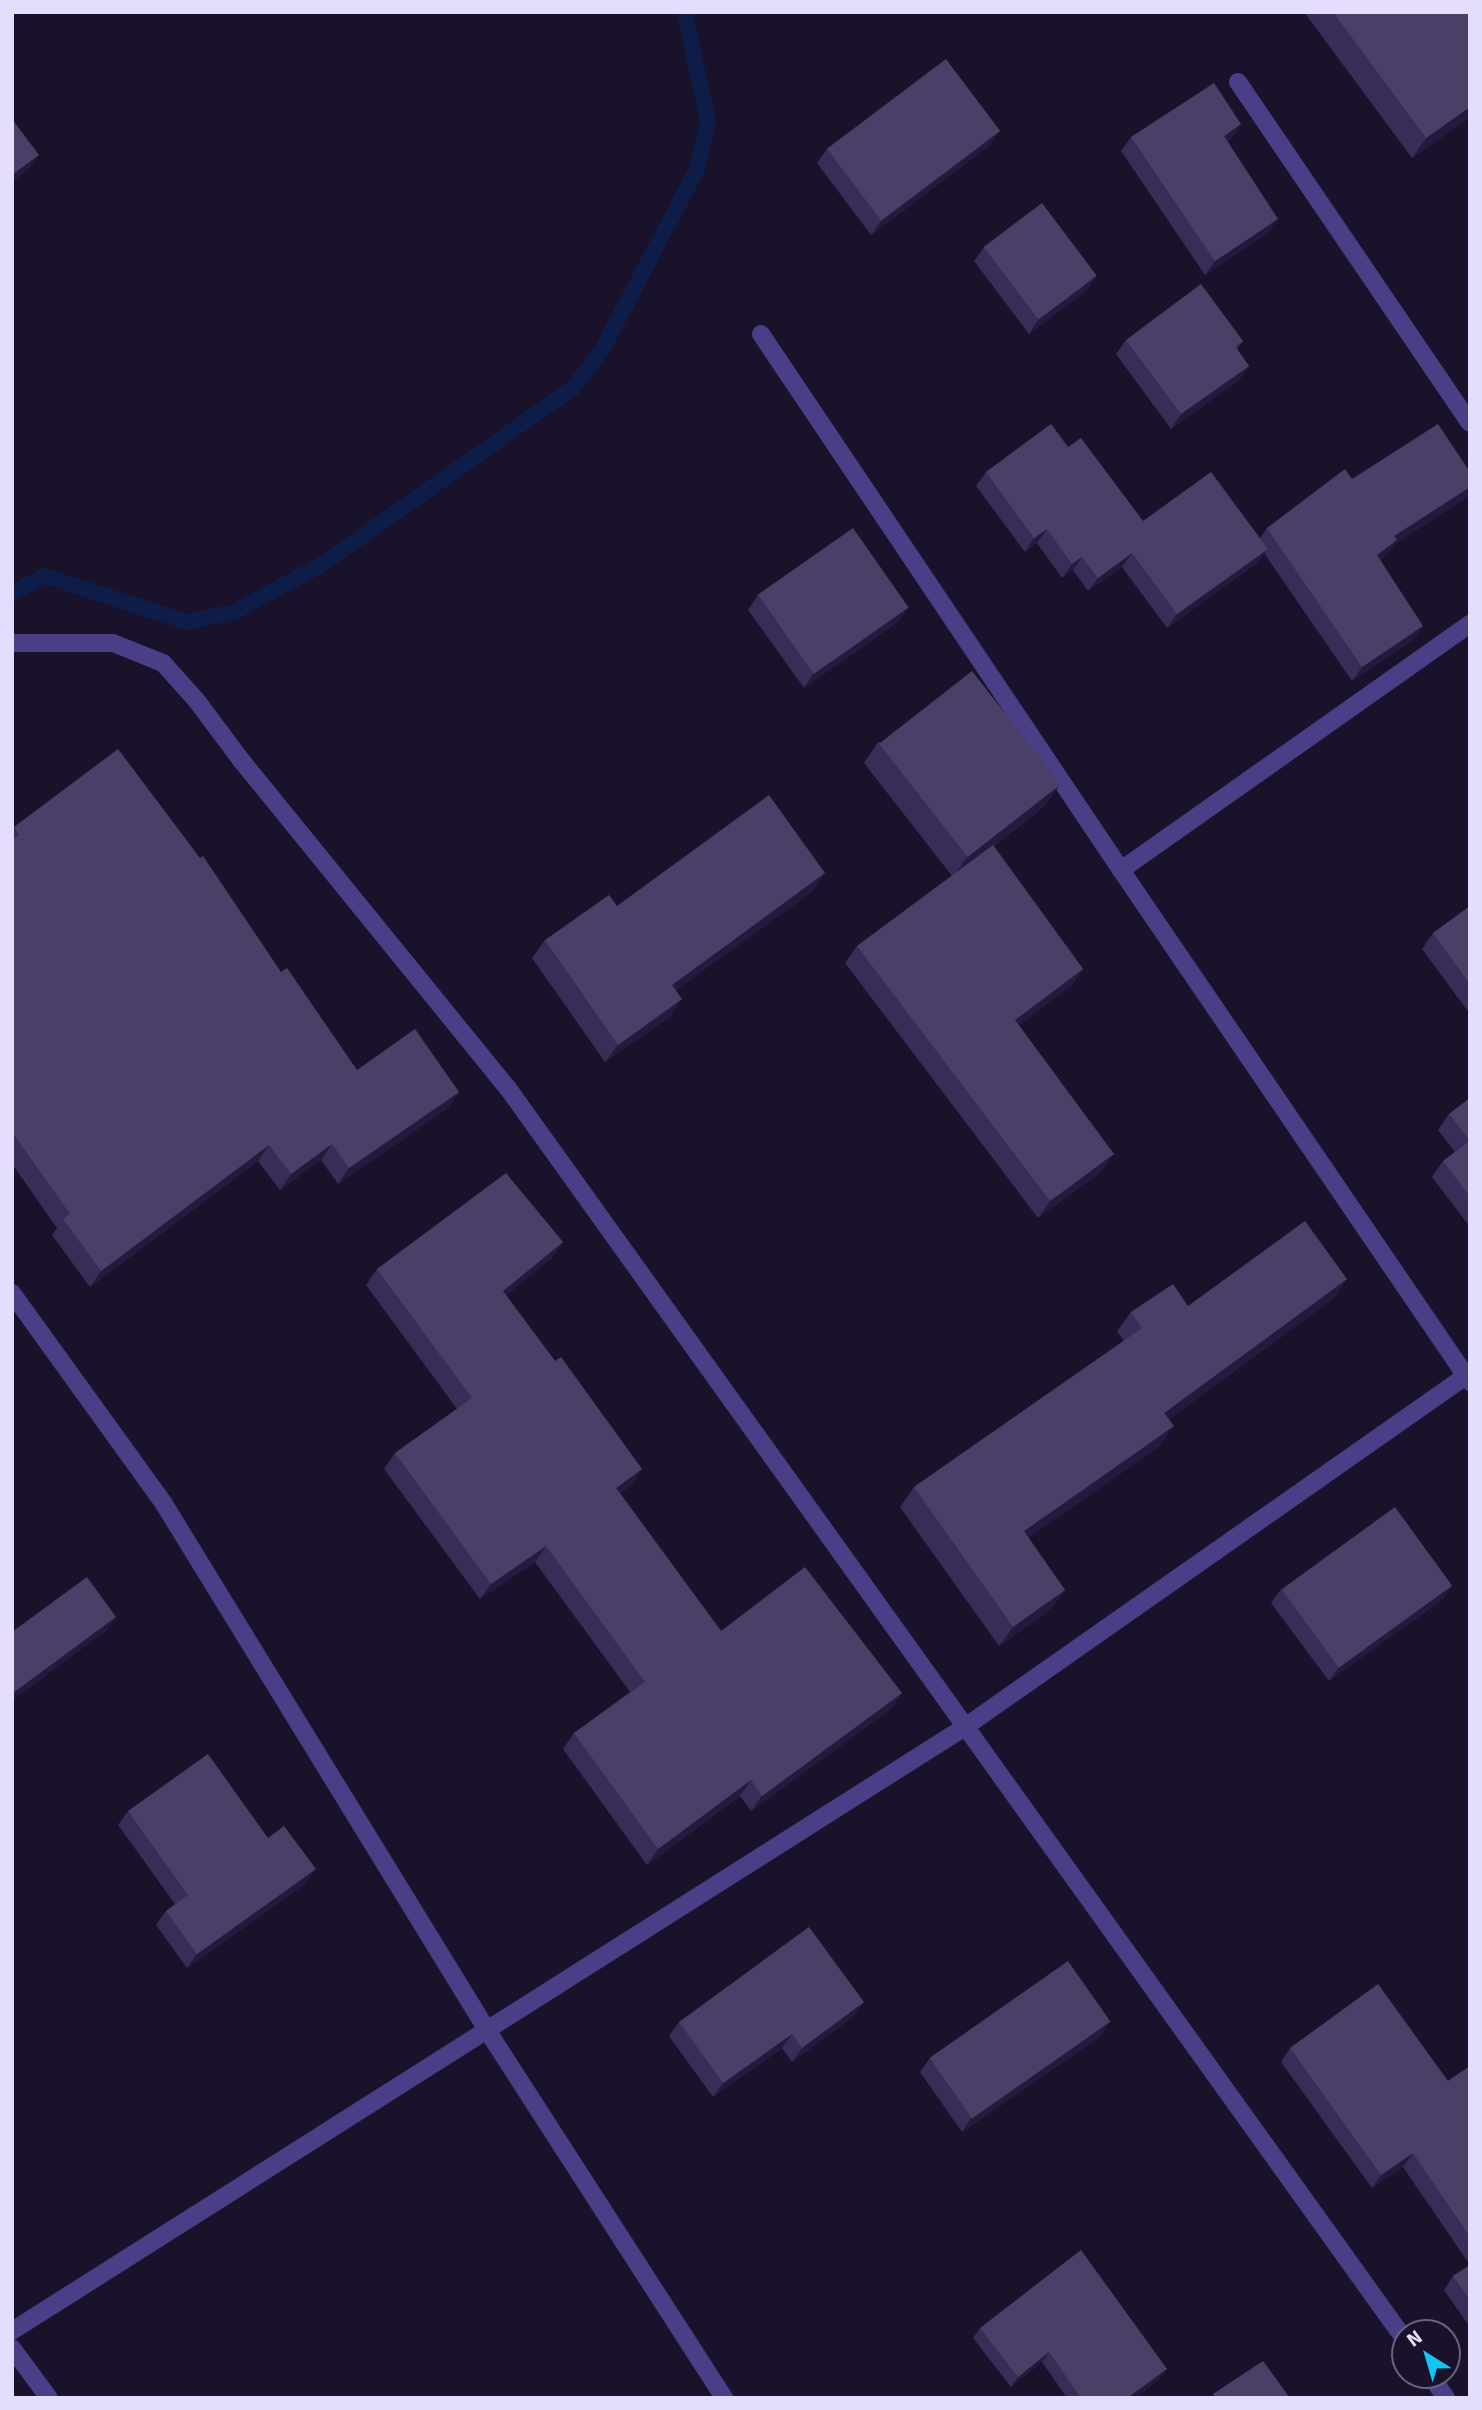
<!DOCTYPE html>
<style>
body{margin:0}
#map{position:relative;width:1482px;height:2410px;overflow:hidden;background:#19122a;font-family:Signika,sans-serif}
div>[style]{position:absolute}
.stream>*{height:16px;margin:-8px;padding:0 8px;transform-origin:8px;border-radius:8px;background:#0e1d47}
.minor>*{height:18px;margin:-9px;padding:0 9px;transform-origin:9px;border-radius:9px;background:#4a3f87}
.wall>*{inset:0;background:#392c57}
.shaded-wall>*{inset:0;background:#241a3d}
.building>*{inset:0;background:#4b3f68;transform-origin:0 0}
span{translate:-50% -50%;white-space:nowrap;text-align:center;line-height:1.15;-webkit-text-stroke:5px #19122a;paint-order:stroke}
.frame{position:absolute;inset:0;border:14px solid #e4ddfd;pointer-events:none}
.north{position:absolute;left:1391px;top:2319px;width:70px;height:70px;box-sizing:border-box;background:#19122a;border:2px solid #6a637e;border-radius:50%;rotate:323deg;font-size:19px;font-weight:700;line-height:28px;text-align:center;color:#e4ddfd}
.north::after{content:'';display:block;margin:auto;width:24px;height:32px;background:#12c6f4;clip-path:polygon(50% 0,100% 100%,50% 72%,0 100%)}
</style>
<div id="map">
<div class="stream">
<i style="left:12px;top:593px;width:37px;rotate:-27deg"></i>
<i style="left:45px;top:576px;width:149px;rotate:17.9deg"></i>
<i style="left:187px;top:622px;width:48px;rotate:-12deg"></i>
<i style="left:234px;top:612px;width:99px;rotate:-28.4deg"></i>
<i style="left:321px;top:565px;width:308px;rotate:-35.1deg"></i>
<i style="left:573px;top:388px;width:48px;rotate:-52.7deg"></i>
<i style="left:602px;top:350px;width:204px;rotate:-62.3deg"></i>
<i style="left:697px;top:169px;width:48px;rotate:-76.8deg"></i>
<i style="left:708px;top:122px;width:112px;rotate:-101.8deg"></i>
</div>
<div class="minor">
<i style="left:1238px;top:82px;width:412px;rotate:55.8deg"></i>
<i style="left:761px;top:334px;width:646px;rotate:56.11deg"></i>
<i style="left:1121px;top:870px;width:620px;rotate:55.72deg"></i>
<i style="left:12px;top:643px;width:101px"></i>
<i style="left:113px;top:643px;width:54px;rotate:21.8deg"></i>
<i style="left:163px;top:663px;width:51px;rotate:48.2deg"></i>
<i style="left:197px;top:701px;width:74px;rotate:53.3deg"></i>
<i style="left:241px;top:760px;width:422px;rotate:50.9deg"></i>
<i style="left:507px;top:1087px;width:1542px;rotate:54.37deg"></i>
<i style="left:1121px;top:870px;width:427px;rotate:-35.2deg"></i>
<i style="left:12px;top:1293px;width:260px;rotate:54.2deg"></i>
<i style="left:164px;top:1504px;width:617px;rotate:58.45deg"></i>
<i style="left:487px;top:2030px;width:438px;rotate:57.2deg"></i>
<i style="left:12px;top:2331px;width:1128px;rotate:-32.37deg"></i>
<i style="left:965px;top:1727px;width:617px;rotate:-35.03deg"></i>
<i style="left:12px;top:2348px;width:62px;rotate:53.5deg"></i>
<i style="left:1430px;top:2375px;width:28px;rotate:55deg"></i>
</div>
<div class="wall">
<i style="clip-path:polygon(1304px 12px,1470px 12px,1470px 117px,1412px 158px)"></i>
<i style="clip-path:polygon(1241px 124px,1231px 139px,1228px 141px,1268px 233px,1205px 275px,1121px 151px,1131px 137px)"></i>
<i style="clip-path:polygon(990px 145px,871px 235px,817px 163px,827px 149px)"></i>
<i style="clip-path:polygon(984px 247px,1087px 290px,1029px 334px,974px 261px)"></i>
<i style="clip-path:polygon(1126px 340px,1243px 341px,1237px 349px,1249px 366px,1239px 380px,1171px 429px,1116px 354px)"></i>
<i style="clip-path:polygon(1068px 447px,1143px 521px,1260px 538px,1267px 528px,1352px 479px,1470px 472px,1470px 493px,1467px 497px,1395px 544px,1387px 554px,1380px 560px,1413px 640px,1352px 681px,1264px 553px,1258px 562px,1167px 628px,1122px 567px,1088px 591px,1073px 570px,1062px 578px,1037px 543px,1025px 552px,976px 486px,986px 472px)"></i>
<i style="clip-path:polygon(758px 595px,899px 621px,804px 688px,748px 610px)"></i>
<i style="clip-path:polygon(878px 742px,1046px 805px,994px 846px,1083px 969px,1071px 986px,1019px 1025px,1102px 1171px,1038px 1218px,845px 963px,857px 946px,952px 876px,864px 763px)"></i>
<i style="clip-path:polygon(14px 827px,281px 972px,357px 1070px,459px 1092px,448px 1108px,338px 1184px,321px 1160px,280px 1190px,258px 1161px,90px 1287px,52px 1235px,57px 1228px,12px 1164px,12px 829px)"></i>
<i style="clip-path:polygon(813px 891px,676px 990px,670px 1017px,605px 1062px,532px 958px,545px 940px,617px 906px)"></i>
<i style="clip-path:polygon(1470px 906px,1470px 1014px,1422px 949px,1433px 933px)"></i>
<i style="clip-path:polygon(1470px 1098px,1470px 1227px,1432px 1177px,1443px 1161px,1455px 1152px,1438px 1130px,1449px 1114px)"></i>
<i style="clip-path:polygon(563px 1242px,552px 1258px,506px 1295px,555px 1361px,642px 1469px,631px 1485px,620px 1493px,721px 1631px,902px 1693px,891px 1709px,751px 1811px,740px 1796px,647px 1865px,563px 1749px,574px 1733px,630px 1692px,535px 1562px,480px 1599px,384px 1469px,395px 1453px,457px 1409px,366px 1285px,377px 1269px)"></i>
<i style="clip-path:polygon(1347px 1279px,1334px 1298px,1169px 1419px,1160px 1446px,1028px 1538px,1065px 1590px,1051px 1609px,999px 1646px,900px 1507px,914px 1487px,1124px 1341px,1117px 1331px,1131px 1312px,1188px 1306px)"></i>
<i style="clip-path:polygon(1452px 1586px,1442px 1600px,1329px 1681px,1271px 1603px,1281px 1589px)"></i>
<i style="clip-path:polygon(128px 1811px,268px 1838px,306px 1883px,187px 1968px,156px 1925px,166px 1911px,175px 1904px,118px 1825px)"></i>
<i style="clip-path:polygon(864px 2002px,854px 2016px,792px 2062px,782px 2048px,713px 2097px,669px 2036px,679px 2022px)"></i>
<i style="clip-path:polygon(1101px 2036px,962px 2132px,920px 2072px,930px 2058px)"></i>
<i style="clip-path:polygon(1290px 2048px,1448px 2081px,1470px 2066px,1470px 2265px,1403px 2167px,1372px 2188px,1281px 2062px)"></i>
<i style="clip-path:polygon(1470px 2265px,1470px 2327px,1444px 2290px,1453px 2276px)"></i>
<i style="clip-path:polygon(980px 2328px,1160px 2379px,1134px 2398px,1067px 2398px,1042px 2362px,1011px 2387px,973px 2338px)"></i>
</div>
<div class="shaded-wall">
<i style="clip-path:polygon(1470px 107px,1470px 117px,1412px 158px,1426px 138px)"></i>
<i style="clip-path:polygon(1241px 124px,1231px 139px,1214px 150px,1224px 136px)"></i>
<i style="clip-path:polygon(1000px 131px,990px 145px,871px 235px,881px 221px)"></i>
<i style="clip-path:polygon(39px 155px,29px 169px,12px 182px,12px 175px)"></i>
<i style="clip-path:polygon(1278px 219px,1268px 233px,1205px 275px,1215px 261px)"></i>
<i style="clip-path:polygon(1097px 276px,1087px 290px,1029px 334px,1038px 320px)"></i>
<i style="clip-path:polygon(1249px 366px,1239px 380px,1171px 429px,1181px 414px)"></i>
<i style="clip-path:polygon(1470px 487px,1470px 493px,1467px 497px,1395px 544px,1387px 554px,1367px 569px,1377px 555px,1394px 536px)"></i>
<i style="clip-path:polygon(1047px 529px,1037px 543px,1025px 552px,1034px 538px)"></i>
<i style="clip-path:polygon(1268px 549px,1258px 562px,1167px 628px,1177px 614px)"></i>
<i style="clip-path:polygon(1132px 553px,1122px 567px,1088px 591px,1098px 578px)"></i>
<i style="clip-path:polygon(1082px 557px,1073px 570px,1062px 578px,1072px 564px)"></i>
<i style="clip-path:polygon(909px 607px,899px 621px,804px 688px,813px 674px)"></i>
<i style="clip-path:polygon(1423px 626px,1413px 640px,1352px 681px,1362px 667px)"></i>
<i style="clip-path:polygon(1060px 785px,1046px 805px,953px 877px,967px 857px)"></i>
<i style="clip-path:polygon(825px 873px,813px 891px,660px 1002px,672px 985px)"></i>
<i style="clip-path:polygon(1083px 969px,1071px 986px,1003px 1037px,1015px 1020px)"></i>
<i style="clip-path:polygon(682px 999px,670px 1017px,605px 1062px,618px 1045px)"></i>
<i style="clip-path:polygon(459px 1092px,448px 1108px,338px 1184px,349px 1168px)"></i>
<i style="clip-path:polygon(332px 1144px,321px 1160px,280px 1190px,291px 1174px)"></i>
<i style="clip-path:polygon(269px 1145px,258px 1161px,90px 1287px,101px 1271px)"></i>
<i style="clip-path:polygon(1114px 1154px,1102px 1171px,1038px 1218px,1050px 1201px)"></i>
<i style="clip-path:polygon(563px 1242px,552px 1258px,492px 1307px,503px 1291px)"></i>
<i style="clip-path:polygon(1347px 1279px,1334px 1298px,1151px 1432px,1164px 1413px)"></i>
<i style="clip-path:polygon(1174px 1426px,1160px 1446px,1010px 1551px,1024px 1531px)"></i>
<i style="clip-path:polygon(642px 1469px,631px 1485px,605px 1503px,616px 1488px)"></i>
<i style="clip-path:polygon(546px 1546px,535px 1562px,480px 1599px,491px 1584px)"></i>
<i style="clip-path:polygon(1452px 1586px,1442px 1600px,1329px 1681px,1339px 1667px)"></i>
<i style="clip-path:polygon(1065px 1590px,1051px 1609px,999px 1646px,1013px 1627px)"></i>
<i style="clip-path:polygon(116px 1617px,106px 1631px,12px 1701px,13px 1693px)"></i>
<i style="clip-path:polygon(902px 1693px,891px 1709px,751px 1811px,762px 1796px)"></i>
<i style="clip-path:polygon(751px 1780px,740px 1796px,647px 1865px,658px 1849px)"></i>
<i style="clip-path:polygon(316px 1869px,306px 1883px,187px 1968px,197px 1954px)"></i>
<i style="clip-path:polygon(864px 2002px,854px 2016px,792px 2062px,802px 2048px)"></i>
<i style="clip-path:polygon(1110px 2022px,1101px 2036px,962px 2132px,971px 2118px)"></i>
<i style="clip-path:polygon(792px 2034px,782px 2048px,713px 2097px,723px 2083px)"></i>
<i style="clip-path:polygon(1413px 2153px,1403px 2167px,1372px 2188px,1381px 2175px)"></i>
<i style="clip-path:polygon(1049px 2352px,1042px 2362px,1011px 2387px,1018px 2377px)"></i>
<i style="clip-path:polygon(1167px 2369px,1160px 2379px,1134px 2398px,1127px 2398px)"></i>
</div>
<div class="building">
<i style="clip-path:polygon(1333px 12px,1470px 12px,1470px 107px,1426px 138px)"></i>
<i style="left:946px;top:59px;width:90px;height:149px;rotate:53deg"></i>
<i style="clip-path:polygon(1214px 83px,1241px 124px,1224px 136px,1278px 219px,1215px 261px,1131px 137px)"></i>
<i style="clip-path:polygon(12px 119px,39px 155px,12px 175px)"></i>
<i style="left:1042px;top:203px;width:91px;height:73px;rotate:53deg"></i>
<i style="clip-path:polygon(1201px 284px,1243px 341px,1235px 346px,1249px 366px,1181px 414px,1126px 340px)"></i>
<i style="clip-path:polygon(1051px 424px,1068px 447px,1081px 438px,1143px 521px,1211px 472px,1268px 549px,1177px 614px,1132px 553px,1098px 578px,1082px 557px,1072px 564px,1047px 529px,1034px 538px,986px 472px)"></i>
<i style="clip-path:polygon(1438px 424px,1470px 472px,1470px 487px,1394px 536px,1397px 540px,1377px 555px,1423px 626px,1362px 667px,1267px 528px,1345px 469px,1352px 479px)"></i>
<i style="left:853px;top:528px;width:97px;height:116px;rotate:55deg"></i>
<i style="left:972px;top:671px;width:144px;height:118px;rotate:52deg"></i>
<i style="clip-path:polygon(118px 749px,200px 858px,203px 856px,281px 972px,287px 968px,357px 1070px,415px 1029px,459px 1092px,349px 1168px,332px 1144px,291px 1174px,269px 1145px,101px 1271px,63px 1219px,70px 1214px,12px 1132px,12px 840px,19px 835px,14px 827px)"></i>
<i style="clip-path:polygon(769px 795px,825px 873px,672px 985px,682px 999px,618px 1045px,545px 940px,609px 895px,617px 906px)"></i>
<i style="clip-path:polygon(993px 845px,1083px 969px,1015px 1020px,1114px 1154px,1050px 1201px,857px 946px)"></i>
<i style="clip-path:polygon(1470px 906px,1470px 984px,1433px 933px)"></i>
<i style="clip-path:polygon(1470px 1098px,1470px 1197px,1443px 1161px,1470px 1141px,1449px 1114px)"></i>
<i style="clip-path:polygon(506px 1173px,563px 1242px,503px 1291px,555px 1361px,561px 1357px,642px 1469px,616px 1488px,721px 1631px,805px 1567px,902px 1693px,762px 1796px,751px 1780px,658px 1849px,574px 1733px,645px 1682px,546px 1546px,491px 1584px,395px 1453px,472px 1398px,377px 1269px)"></i>
<i style="clip-path:polygon(1305px 1221px,1347px 1279px,1164px 1413px,1174px 1426px,1024px 1531px,1065px 1590px,1013px 1627px,914px 1487px,1142px 1328px,1131px 1312px,1173px 1284px,1188px 1306px)"></i>
<i style="left:1395px;top:1507px;width:97px;height:140px;rotate:54deg"></i>
<i style="clip-path:polygon(87px 1577px,116px 1617px,13px 1693px,12px 1692px,12px 1632px)"></i>
<i style="clip-path:polygon(208px 1754px,268px 1838px,284px 1826px,316px 1869px,197px 1954px,166px 1911px,188px 1895px,128px 1811px)"></i>
<i style="clip-path:polygon(809px 1927px,864px 2002px,802px 2048px,792px 2034px,723px 2083px,679px 2022px)"></i>
<i style="left:1068px;top:1961px;width:74px;height:169px;rotate:55deg"></i>
<i style="clip-path:polygon(1378px 1984px,1448px 2081px,1470px 2066px,1470px 2237px,1413px 2153px,1381px 2175px,1290px 2048px)"></i>
<i style="clip-path:polygon(1081px 2250px,1167px 2369px,1127px 2398px,1081px 2398px,1049px 2352px,1018px 2377px,980px 2328px)"></i>
<i style="clip-path:polygon(1470px 2265px,1470px 2300px,1453px 2276px)"></i>
<i style="clip-path:polygon(1263px 2361px,1290px 2398px,1215px 2398px,1213px 2394px)"></i>
</div>
<div class="frame"></div>
<div class="north">N</div>
</div>
